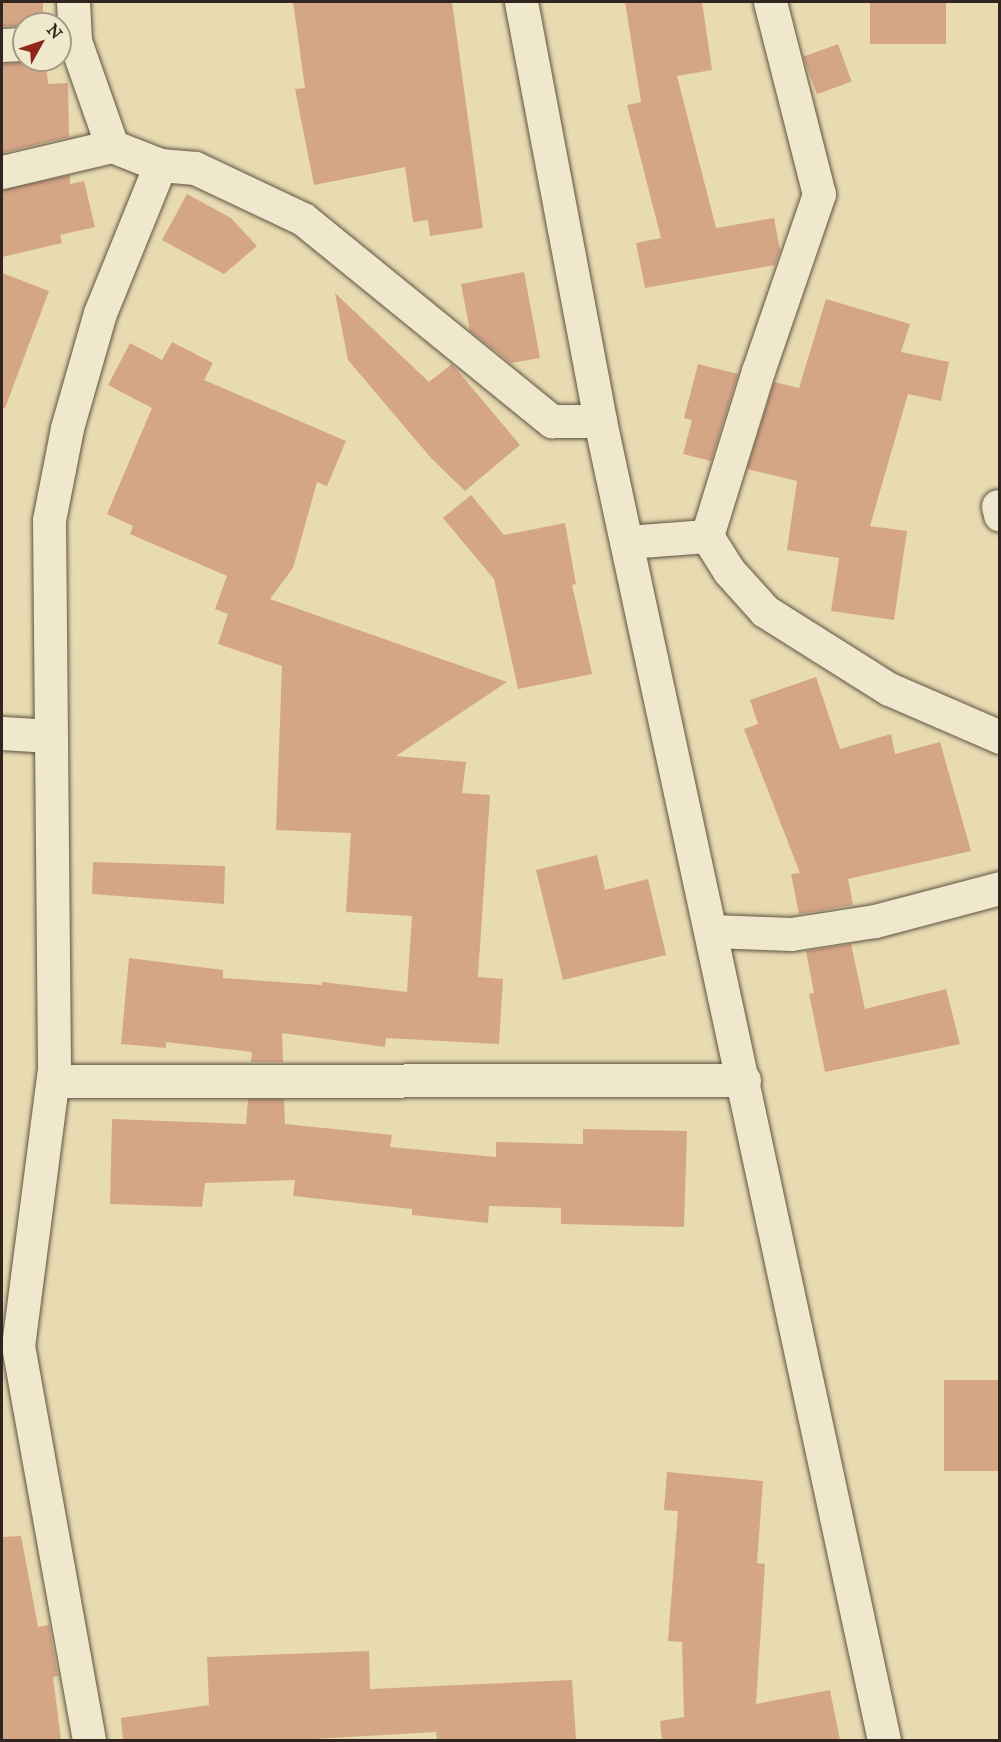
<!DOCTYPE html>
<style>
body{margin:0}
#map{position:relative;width:1001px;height:1742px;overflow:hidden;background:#e8dbb2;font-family:"IM FELL Great Primer",serif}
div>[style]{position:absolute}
.building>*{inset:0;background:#d5a686;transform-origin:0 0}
.roads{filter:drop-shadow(0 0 2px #5f5344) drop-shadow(0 0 2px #5f5344)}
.minor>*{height:33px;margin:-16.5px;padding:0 16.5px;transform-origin:16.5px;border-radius:16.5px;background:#f0e8cd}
span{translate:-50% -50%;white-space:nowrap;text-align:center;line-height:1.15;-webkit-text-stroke:5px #f0e8cd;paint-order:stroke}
.frame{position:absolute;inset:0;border:3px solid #31261f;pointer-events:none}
.north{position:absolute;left:12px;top:12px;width:60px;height:60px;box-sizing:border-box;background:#f0e8cd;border:2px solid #a49a87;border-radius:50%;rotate:50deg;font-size:16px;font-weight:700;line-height:24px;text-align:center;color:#31261f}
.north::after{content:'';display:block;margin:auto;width:21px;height:27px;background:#8f2418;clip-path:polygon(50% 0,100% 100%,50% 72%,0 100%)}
</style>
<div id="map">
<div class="building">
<i style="left:2px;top:2px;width:41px;height:24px"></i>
<i style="clip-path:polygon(293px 2px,452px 2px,483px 228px,430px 236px,428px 220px,413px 222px,405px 167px,314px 185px,295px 89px,305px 88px)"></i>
<i style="clip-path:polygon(625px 2px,702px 2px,712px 70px,677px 76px,716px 228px,774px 218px,780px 250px,775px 265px,645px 288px,636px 243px,661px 238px,627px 105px,641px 102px)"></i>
<i style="left:870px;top:2px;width:76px;height:42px"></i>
<i style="left:838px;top:44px;width:40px;height:37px;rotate:70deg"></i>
<i style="clip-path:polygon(46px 60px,48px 84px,68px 83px,69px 137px,2px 153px,2px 64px)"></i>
<i style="clip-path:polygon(70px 175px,70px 184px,84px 181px,95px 227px,60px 235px,62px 243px,2px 257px,2px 190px)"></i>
<i style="clip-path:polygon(187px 194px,231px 218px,257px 246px,224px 274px,162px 240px)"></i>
<i style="clip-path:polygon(524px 272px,540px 358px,511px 363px,470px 331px,461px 284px)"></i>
<i style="clip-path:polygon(2px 273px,49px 291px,5px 408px,2px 408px)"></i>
<i style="clip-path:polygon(335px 293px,429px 382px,452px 364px,520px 445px,465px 491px,431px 458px,348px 360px)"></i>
<i style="clip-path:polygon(826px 299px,910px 324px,901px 352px,949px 362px,941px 401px,908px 394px,870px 526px,907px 531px,894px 620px,831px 611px,839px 558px,787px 550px,797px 481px,747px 469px,774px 382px,799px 388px)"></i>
<i style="clip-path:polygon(172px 342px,213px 363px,204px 380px,346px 441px,327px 486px,317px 482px,293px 568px,270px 599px,507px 682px,396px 756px,466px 762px,462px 793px,490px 795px,478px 977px,503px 979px,499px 1044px,386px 1038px,385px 1047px,282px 1033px,283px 1062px,251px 1062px,252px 1052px,166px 1042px,166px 1048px,121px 1044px,129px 958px,223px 970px,223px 978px,322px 985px,322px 982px,407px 992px,412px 916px,346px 912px,351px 833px,276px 830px,282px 666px,218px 644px,228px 614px,215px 609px,227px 576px,130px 534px,133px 526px,107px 514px,152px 408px,108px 385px,130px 343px,162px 360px)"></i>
<i style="clip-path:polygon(698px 364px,738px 374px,711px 461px,683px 454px,692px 420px,684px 418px)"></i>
<i style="clip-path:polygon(471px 495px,504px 535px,565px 523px,576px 584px,572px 585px,592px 674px,518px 689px,494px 579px,443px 518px)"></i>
<i style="clip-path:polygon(816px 677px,840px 749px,891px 734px,895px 754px,940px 742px,971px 851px,848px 879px,853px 905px,799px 914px,791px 874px,800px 873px,744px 729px,758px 724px,750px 700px)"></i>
<i style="clip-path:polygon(597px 855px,605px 890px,648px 879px,666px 955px,563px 980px,536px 870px)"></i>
<i style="clip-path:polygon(93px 862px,225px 866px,224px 904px,92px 894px)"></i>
<i style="clip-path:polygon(851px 944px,865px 1009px,946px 989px,960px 1044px,825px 1072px,809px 994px,814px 993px,806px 951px)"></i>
<i style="clip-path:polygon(248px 1099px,284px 1099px,285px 1124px,392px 1135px,390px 1147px,496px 1157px,496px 1142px,583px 1144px,583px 1129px,687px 1131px,684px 1227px,561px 1224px,561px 1208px,489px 1206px,488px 1223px,412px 1215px,412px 1209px,293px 1196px,295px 1180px,205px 1183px,202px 1207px,110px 1204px,112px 1119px,246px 1124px)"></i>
<i style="left:999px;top:1380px;width:91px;height:55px;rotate:90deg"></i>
<i style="clip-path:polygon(667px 1472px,763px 1481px,757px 1563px,765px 1564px,756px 1704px,830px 1690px,840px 1740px,662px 1740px,660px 1721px,684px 1717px,682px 1642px,668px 1641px,678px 1511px,664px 1510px)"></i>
<i style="clip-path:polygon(21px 1536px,38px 1627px,49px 1625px,58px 1676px,53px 1677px,61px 1740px,2px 1740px,2px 1537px)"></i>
<i style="clip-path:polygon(369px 1651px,370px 1689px,572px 1680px,576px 1740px,437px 1740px,436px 1732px,296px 1740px,123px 1740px,121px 1718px,209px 1705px,207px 1657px)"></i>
</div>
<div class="roads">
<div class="minor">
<i style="left:73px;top:2px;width:39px;rotate:87deg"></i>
<i style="left:75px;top:41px;width:111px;rotate:70.6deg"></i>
<i style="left:521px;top:2px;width:426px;rotate:79.3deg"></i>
<i style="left:600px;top:421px;width:1349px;rotate:77.85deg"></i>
<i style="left:770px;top:2px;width:198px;rotate:75.7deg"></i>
<i style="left:819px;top:194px;width:187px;rotate:109deg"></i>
<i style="left:758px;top:371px;width:173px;rotate:107.2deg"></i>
<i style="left:707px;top:536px;width:41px;rotate:57.8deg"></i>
<i style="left:729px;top:571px;width:54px;rotate:48deg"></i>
<i style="left:765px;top:611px;width:146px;rotate:32.2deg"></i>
<i style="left:889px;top:689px;width:121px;rotate:23.4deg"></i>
<i style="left:2px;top:45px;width:22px;rotate:-3deg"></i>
<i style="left:2px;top:172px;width:113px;rotate:-13.3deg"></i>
<i style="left:112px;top:146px;width:52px;rotate:21.6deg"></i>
<i style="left:160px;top:165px;width:35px;rotate:5deg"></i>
<i style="left:195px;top:168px;width:119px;rotate:25.3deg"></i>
<i style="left:303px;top:219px;width:321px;rotate:39.1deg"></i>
<i style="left:552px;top:421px;width:48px"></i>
<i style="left:998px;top:506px;width:9px;rotate:77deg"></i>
<i style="left:627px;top:542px;width:80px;rotate:-4.3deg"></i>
<i style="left:2px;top:733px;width:49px;rotate:3.5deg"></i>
<i style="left:712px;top:931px;width:79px;rotate:2.2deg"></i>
<i style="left:791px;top:934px;width:85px;rotate:-8.8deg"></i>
<i style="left:875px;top:921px;width:129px;rotate:-14.8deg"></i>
<i style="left:53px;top:1081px;width:691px;rotate:-0.08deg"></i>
<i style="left:89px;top:1740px;width:400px;rotate:-100.2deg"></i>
<i style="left:18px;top:1346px;width:280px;rotate:-82.6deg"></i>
<i style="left:54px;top:1068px;width:548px;rotate:-90.52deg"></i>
<i style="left:49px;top:520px;width:94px;rotate:-78.9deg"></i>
<i style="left:67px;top:428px;width:120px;rotate:-74deg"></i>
<i style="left:100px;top:313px;width:160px;rotate:-67.9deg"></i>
</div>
</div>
<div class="frame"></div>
<div class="north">N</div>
</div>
